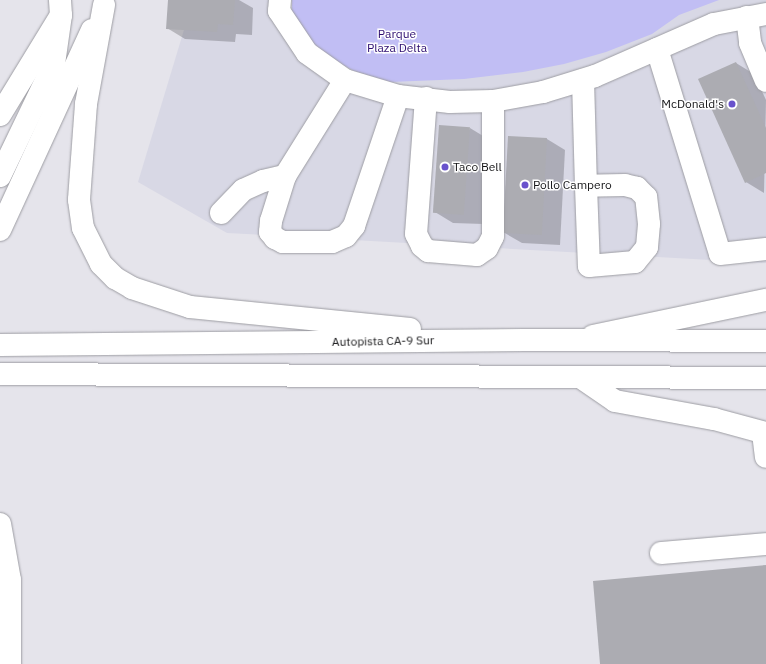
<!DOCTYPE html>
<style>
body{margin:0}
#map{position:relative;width:766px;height:664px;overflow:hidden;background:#e5e4eb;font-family:"IBM Plex Sans",sans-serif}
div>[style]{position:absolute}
.built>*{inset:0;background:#d8d8e5}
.green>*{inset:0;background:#c1bef4}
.shadow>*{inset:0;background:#0003}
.building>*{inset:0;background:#acacb2;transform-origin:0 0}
.roads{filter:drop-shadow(0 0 1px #9d9da3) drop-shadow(0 0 1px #9d9da3)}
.minor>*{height:22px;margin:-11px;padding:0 11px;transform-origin:11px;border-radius:11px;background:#fff}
.highway>*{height:22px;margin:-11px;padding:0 11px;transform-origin:11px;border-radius:11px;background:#fff}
.dots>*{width:11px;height:11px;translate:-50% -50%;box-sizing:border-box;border:2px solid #fff;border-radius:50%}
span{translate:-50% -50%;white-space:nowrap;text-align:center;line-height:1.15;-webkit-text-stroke:3px #fff;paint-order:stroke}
.park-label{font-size:12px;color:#2d0d70}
.poi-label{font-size:12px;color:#131315}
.right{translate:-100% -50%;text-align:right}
.left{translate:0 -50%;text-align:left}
.street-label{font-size:12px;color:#131315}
</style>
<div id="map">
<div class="built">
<i style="clip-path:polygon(193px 0,766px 0,766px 263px,227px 233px,138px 182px)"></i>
</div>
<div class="green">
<i style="clip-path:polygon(292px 0,719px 0,679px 15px,652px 34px,606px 52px,564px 64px,523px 72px,464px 79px,390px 82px,354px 71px,327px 56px,303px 36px,292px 15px)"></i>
</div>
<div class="shadow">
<i style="clip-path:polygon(169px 0,239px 0,253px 8px,252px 35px,236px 34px,235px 42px,185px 39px,167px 28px)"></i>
<i style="clip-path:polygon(736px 63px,754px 74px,766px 100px,764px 193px,746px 182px)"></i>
<i style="clip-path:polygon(470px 128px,488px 139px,483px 224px,453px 223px,435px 212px)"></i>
<i style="clip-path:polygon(509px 137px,547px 139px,565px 150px,560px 245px,522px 243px,503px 232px)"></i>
</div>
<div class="building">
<i style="clip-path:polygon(168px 0,235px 0,233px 25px,218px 24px,217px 32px,166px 29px)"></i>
<i style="clip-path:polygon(736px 62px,766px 128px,766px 173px,745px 183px,698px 79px)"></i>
<i style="left:439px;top:125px;width:31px;height:88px;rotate:4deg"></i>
<i style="left:508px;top:136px;width:39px;height:97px;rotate:3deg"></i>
<i style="clip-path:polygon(766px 565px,766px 664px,600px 664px,593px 581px)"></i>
</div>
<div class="roads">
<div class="minor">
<i style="left:280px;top:0;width:11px;rotate:95deg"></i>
<i style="left:279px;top:11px;width:50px;rotate:56.3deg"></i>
<i style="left:307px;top:53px;width:47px;rotate:35.4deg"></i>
<i style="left:345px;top:80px;width:55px;rotate:16.8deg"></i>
<i style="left:398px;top:96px;width:52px;rotate:6.6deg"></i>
<i style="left:450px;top:102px;width:43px;rotate:-1.3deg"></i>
<i style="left:493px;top:101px;width:51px;rotate:-10.2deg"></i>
<i style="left:543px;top:92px;width:54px;rotate:-17.1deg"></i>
<i style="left:595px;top:76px;width:130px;rotate:-23.6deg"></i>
<i style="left:714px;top:24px;width:53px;rotate:-10.9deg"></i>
<i style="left:747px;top:17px;width:26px;rotate:83deg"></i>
<i style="left:750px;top:43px;width:41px;rotate:67.2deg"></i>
<i style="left:657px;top:49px;width:214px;rotate:72.9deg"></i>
<i style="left:720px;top:254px;width:46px;rotate:-6.2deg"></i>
<i style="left:345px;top:80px;width:113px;rotate:122deg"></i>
<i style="left:285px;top:176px;width:47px;rotate:107.3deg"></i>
<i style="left:271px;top:221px;width:11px;rotate:95deg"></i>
<i style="left:270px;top:232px;width:8px;rotate:50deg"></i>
<i style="left:275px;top:238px;width:9px;rotate:27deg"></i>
<i style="left:283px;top:242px;width:49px"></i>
<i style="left:332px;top:242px;width:15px;rotate:-23deg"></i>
<i style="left:346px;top:236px;width:13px;rotate:-51deg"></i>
<i style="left:354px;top:226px;width:137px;rotate:-71.3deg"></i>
<i style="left:583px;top:80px;width:106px;rotate:88.4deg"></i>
<i style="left:586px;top:186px;width:80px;rotate:87.9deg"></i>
<i style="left:589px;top:266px;width:46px;rotate:-5deg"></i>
<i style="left:635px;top:262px;width:19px;rotate:-51deg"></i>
<i style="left:647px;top:247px;width:23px;rotate:-85deg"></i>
<i style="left:649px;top:224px;width:27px;rotate:-96deg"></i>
<i style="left:646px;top:197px;width:13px;rotate:-135deg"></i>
<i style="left:637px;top:188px;width:12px;rotate:-166deg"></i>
<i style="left:625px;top:185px;width:39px;rotate:179deg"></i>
<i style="left:426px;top:98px;width:136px;rotate:94.2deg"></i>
<i style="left:416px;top:234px;width:13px;rotate:63deg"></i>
<i style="left:422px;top:246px;width:8px;rotate:40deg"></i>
<i style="left:428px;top:251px;width:49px;rotate:4.7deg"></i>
<i style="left:477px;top:255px;width:12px;rotate:-35deg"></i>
<i style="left:487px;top:248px;width:13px;rotate:-63deg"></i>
<i style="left:493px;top:236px;width:135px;rotate:-90deg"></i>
<i style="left:221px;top:213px;width:32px;rotate:-46deg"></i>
<i style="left:243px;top:190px;width:22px;rotate:-24deg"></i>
<i style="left:263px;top:181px;width:23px;rotate:-13deg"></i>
<i style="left:593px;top:336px;width:177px;rotate:-11.8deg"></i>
<i style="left:580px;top:377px;width:42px;rotate:34.4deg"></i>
<i style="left:615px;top:401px;width:101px;rotate:10.3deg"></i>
<i style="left:714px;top:419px;width:54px;rotate:15.1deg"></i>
<i style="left:763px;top:433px;width:24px;rotate:83deg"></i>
<i style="left:0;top:524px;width:57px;rotate:79.9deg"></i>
<i style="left:10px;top:580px;width:84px;rotate:90deg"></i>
<i style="left:661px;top:553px;width:105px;rotate:-4.9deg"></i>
</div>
<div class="highway">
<i style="left:104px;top:5px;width:101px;rotate:100.3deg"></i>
<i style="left:86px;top:104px;width:96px;rotate:94.2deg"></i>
<i style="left:79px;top:200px;width:28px;rotate:82deg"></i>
<i style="left:83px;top:228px;width:40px;rotate:63.4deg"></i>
<i style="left:101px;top:264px;width:20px;rotate:45deg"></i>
<i style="left:115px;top:278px;width:20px;rotate:30deg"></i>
<i style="left:132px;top:288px;width:61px;rotate:18.1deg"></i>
<i style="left:190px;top:307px;width:221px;rotate:5.7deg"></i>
<i style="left:0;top:115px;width:117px;rotate:-58.6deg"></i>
<i style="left:61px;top:15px;width:15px;rotate:-94deg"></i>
<i style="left:0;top:176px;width:124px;rotate:-64.3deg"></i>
<i style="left:54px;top:64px;width:49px;rotate:-81.9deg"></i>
<i style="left:0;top:230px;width:220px;rotate:-65.3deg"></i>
<i style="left:0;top:345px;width:524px;rotate:-0.55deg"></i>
<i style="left:524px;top:340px;width:242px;rotate:0.2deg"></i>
<i style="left:0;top:374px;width:766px;rotate:0.3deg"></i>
</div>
</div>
<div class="dots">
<i style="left:732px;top:104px;background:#6952cc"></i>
<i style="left:445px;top:167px;background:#6952cc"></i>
<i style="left:525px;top:185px;background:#6952cc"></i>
</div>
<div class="park-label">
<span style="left:397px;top:41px">Parque<br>Plaza Delta</span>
</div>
<div class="poi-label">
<span class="right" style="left:724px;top:104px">McDonald's</span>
<span class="left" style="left:453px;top:167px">Taco Bell</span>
<span class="left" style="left:533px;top:185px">Pollo Campero</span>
</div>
<div class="street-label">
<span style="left:383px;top:341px;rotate:-1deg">Autopista CA-9 Sur</span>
</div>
</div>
